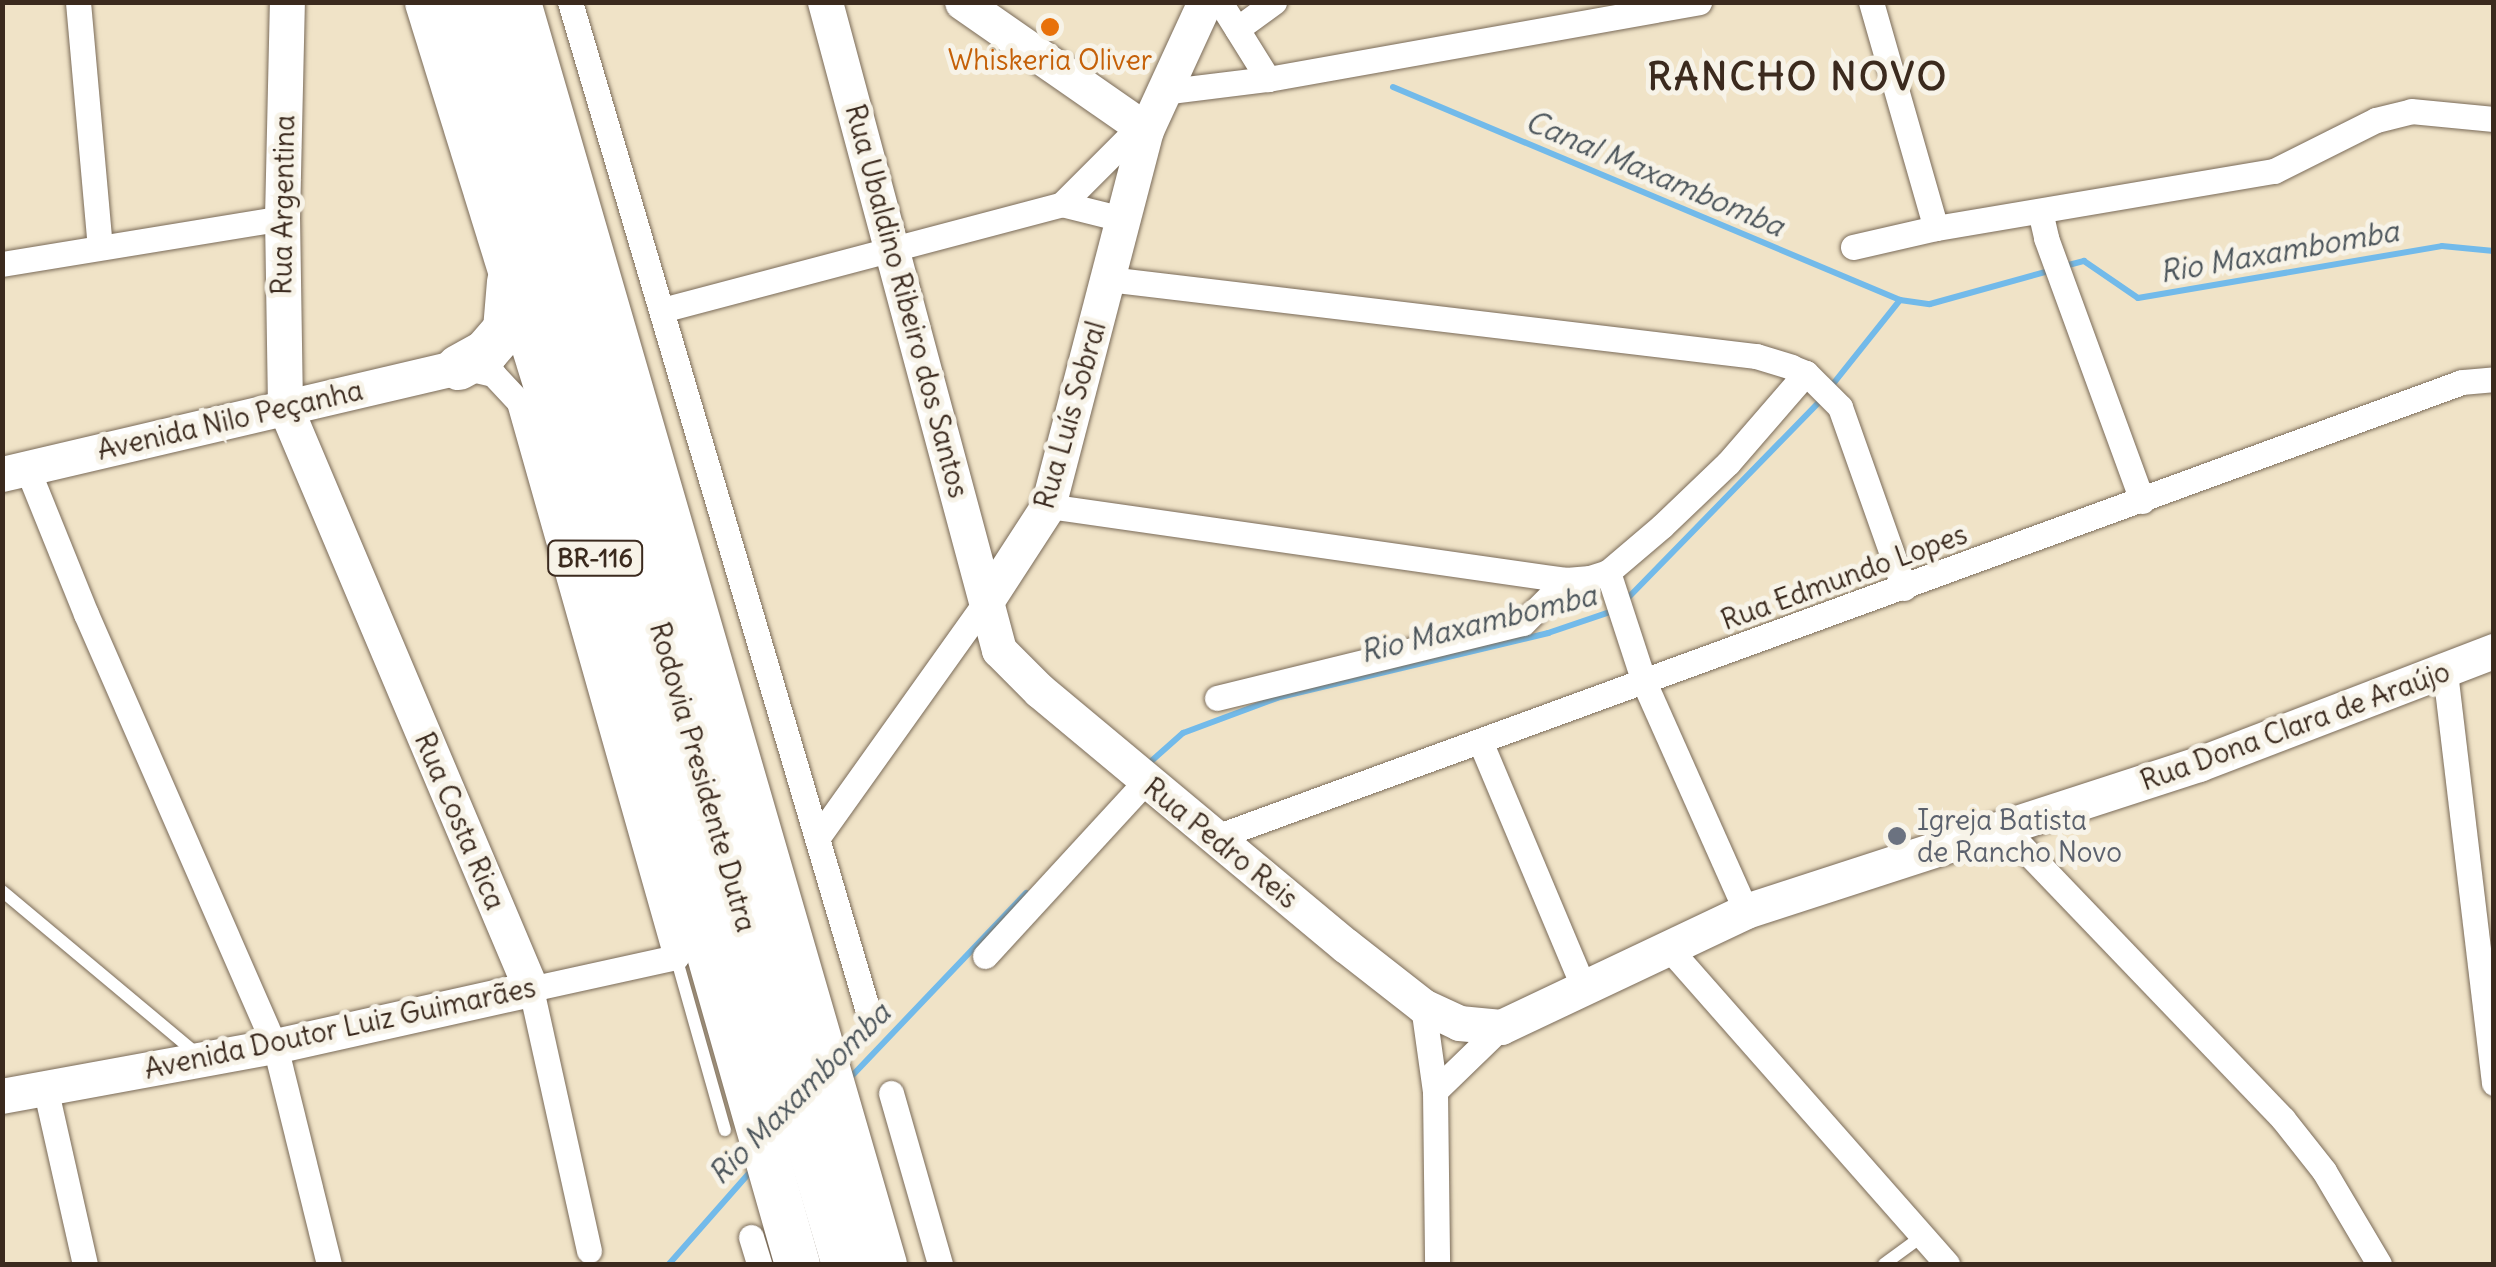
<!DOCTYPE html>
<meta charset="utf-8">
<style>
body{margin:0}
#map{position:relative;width:2496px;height:1267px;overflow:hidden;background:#f0e3c7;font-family:Delius,sans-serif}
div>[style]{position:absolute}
.stream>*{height:6px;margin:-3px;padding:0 3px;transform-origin:3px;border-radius:3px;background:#72baea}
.roads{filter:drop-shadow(0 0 2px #7a6b59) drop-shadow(0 0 2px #7a6b59)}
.lane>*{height:12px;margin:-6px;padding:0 6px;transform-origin:6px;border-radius:6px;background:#fff}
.street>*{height:25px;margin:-12.5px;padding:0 12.5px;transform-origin:12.5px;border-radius:12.5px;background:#fff}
.secondary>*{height:35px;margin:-17.5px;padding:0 17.5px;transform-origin:17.5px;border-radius:17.5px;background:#fff}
.highway>*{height:45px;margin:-22.5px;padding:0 22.5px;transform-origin:22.5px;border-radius:22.5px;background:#fff}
.dots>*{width:28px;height:28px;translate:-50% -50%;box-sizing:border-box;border:5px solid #f7f3e8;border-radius:50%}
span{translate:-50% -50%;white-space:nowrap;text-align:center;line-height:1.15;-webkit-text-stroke:10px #f7f3e8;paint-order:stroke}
.shield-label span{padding:2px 8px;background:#f7f3e8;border:2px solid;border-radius:8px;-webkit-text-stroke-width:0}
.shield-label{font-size:25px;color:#3b2a1e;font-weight:700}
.food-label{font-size:28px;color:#c56008}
.street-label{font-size:28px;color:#3b2a1e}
.worship-label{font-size:28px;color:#5b616d}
.left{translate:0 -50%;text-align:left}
.water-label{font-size:30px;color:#4c555b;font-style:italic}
.district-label{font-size:38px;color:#3b2a1e;font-weight:700;letter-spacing:2.5px}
.frame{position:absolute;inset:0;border:5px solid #3b2a1e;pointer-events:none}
</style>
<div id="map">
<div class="stream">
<i style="left:1393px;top:87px;width:550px;rotate:22.79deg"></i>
<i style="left:1900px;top:300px;width:30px;rotate:8deg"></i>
<i style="left:1930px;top:304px;width:123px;rotate:-15.5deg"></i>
<i style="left:2061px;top:267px;width:24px;rotate:-15deg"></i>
<i style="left:2084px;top:261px;width:65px;rotate:34.4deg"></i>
<i style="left:2138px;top:298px;width:308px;rotate:-9.7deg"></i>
<i style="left:2442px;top:246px;width:52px;rotate:5.5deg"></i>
<i style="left:1829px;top:389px;width:114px;rotate:-51.4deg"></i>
<i style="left:1625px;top:601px;width:282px;rotate:-45.7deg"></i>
<i style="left:1148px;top:764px;width:47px;rotate:-41.5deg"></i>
<i style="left:1183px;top:733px;width:103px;rotate:-20.4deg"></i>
<i style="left:1280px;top:697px;width:276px;rotate:-13.4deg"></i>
<i style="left:1548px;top:633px;width:72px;rotate:-18.7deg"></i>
<i style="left:849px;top:1079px;width:257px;rotate:-46.4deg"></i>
<i style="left:669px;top:1264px;width:125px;rotate:-48.6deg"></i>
</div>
<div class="roads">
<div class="lane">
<i style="left:2px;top:891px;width:253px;rotate:39.9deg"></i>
<i style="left:676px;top:957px;width:180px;rotate:74.2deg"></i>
<i style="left:1884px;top:1264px;width:46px;rotate:-36.1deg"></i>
</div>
<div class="street">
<i style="left:78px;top:2px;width:246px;rotate:84.9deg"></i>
<i style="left:570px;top:2px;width:1049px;rotate:73.55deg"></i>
<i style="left:1220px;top:2px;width:91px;rotate:58.1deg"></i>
<i style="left:1871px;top:2px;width:235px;rotate:74deg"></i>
<i style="left:1237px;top:29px;width:46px;rotate:-36.1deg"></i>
<i style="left:1162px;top:92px;width:107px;rotate:-7deg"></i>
<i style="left:1268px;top:79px;width:438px;rotate:-10.1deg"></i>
<i style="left:1062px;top:204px;width:110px;rotate:-45deg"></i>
<i style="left:2040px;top:211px;width:28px;rotate:77deg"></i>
<i style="left:2046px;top:238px;width:280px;rotate:69.9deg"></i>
<i style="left:1853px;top:247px;width:85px;rotate:-12.9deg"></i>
<i style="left:1936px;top:228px;width:343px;rotate:-9.6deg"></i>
<i style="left:2274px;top:171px;width:114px;rotate:-26.6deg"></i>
<i style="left:2376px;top:120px;width:36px;rotate:-14deg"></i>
<i style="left:2411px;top:111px;width:83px;rotate:5.5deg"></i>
<i style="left:2px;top:264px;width:284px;rotate:-9.3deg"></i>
<i style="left:1108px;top:279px;width:653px;rotate:6.78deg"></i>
<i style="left:1756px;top:356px;width:37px;rotate:17deg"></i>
<i style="left:1791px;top:367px;width:16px;rotate:22deg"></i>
<i style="left:1806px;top:373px;width:48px;rotate:45deg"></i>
<i style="left:1840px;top:407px;width:192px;rotate:70.5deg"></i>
<i style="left:662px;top:310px;width:414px;rotate:-14.8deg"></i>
<i style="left:1062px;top:204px;width:62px;rotate:14deg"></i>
<i style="left:463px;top:367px;width:31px;rotate:13deg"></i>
<i style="left:493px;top:374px;width:38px;rotate:47deg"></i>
<i style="left:519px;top:402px;width:577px;rotate:74.2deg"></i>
<i style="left:676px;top:957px;width:148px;rotate:167.6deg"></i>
<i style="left:531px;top:989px;width:268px;rotate:77.5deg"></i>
<i style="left:27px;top:468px;width:157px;rotate:68deg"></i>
<i style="left:86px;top:614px;width:472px;rotate:66.4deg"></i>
<i style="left:275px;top:1046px;width:225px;rotate:76.1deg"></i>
<i style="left:1048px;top:506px;width:523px;rotate:8.13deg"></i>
<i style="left:1566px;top:580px;width:24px;rotate:-5deg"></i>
<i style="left:1590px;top:578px;width:19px;rotate:-18deg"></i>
<i style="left:1608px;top:572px;width:71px;rotate:-40.4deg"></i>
<i style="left:1662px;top:526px;width:91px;rotate:-43.7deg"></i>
<i style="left:1728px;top:463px;width:119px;rotate:-49.1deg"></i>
<i style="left:1608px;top:572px;width:116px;rotate:71.9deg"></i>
<i style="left:1644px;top:682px;width:251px;rotate:66deg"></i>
<i style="left:2445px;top:672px;width:414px;rotate:83.2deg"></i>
<i style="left:1217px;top:698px;width:315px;rotate:-13.8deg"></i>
<i style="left:1523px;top:623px;width:61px;rotate:-45deg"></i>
<i style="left:1480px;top:741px;width:266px;rotate:67.2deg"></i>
<i style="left:2004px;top:828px;width:403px;rotate:46.2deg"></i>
<i style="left:2283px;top:1119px;width:66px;rotate:51.7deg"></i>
<i style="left:2324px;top:1171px;width:108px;rotate:59.4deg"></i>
<i style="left:818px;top:837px;width:291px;rotate:-54.5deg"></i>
<i style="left:1216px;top:837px;width:1326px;rotate:-20.06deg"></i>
<i style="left:2462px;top:382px;width:32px;rotate:-5deg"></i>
<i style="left:1666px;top:945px;width:425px;rotate:48.6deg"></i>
<i style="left:985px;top:956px;width:238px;rotate:-47.4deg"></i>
<i style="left:1423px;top:1006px;width:86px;rotate:82deg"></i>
<i style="left:1435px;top:1091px;width:173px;rotate:89.3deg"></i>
<i style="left:45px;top:1087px;width:181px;rotate:77.3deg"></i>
<i style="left:1435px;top:1091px;width:92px;rotate:-44.1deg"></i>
<i style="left:891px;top:1093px;width:178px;rotate:74deg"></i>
<i style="left:751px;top:1237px;width:28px;rotate:73deg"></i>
</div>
<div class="secondary">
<i style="left:825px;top:2px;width:671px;rotate:74.97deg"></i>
<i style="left:999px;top:650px;width:58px;rotate:45deg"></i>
<i style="left:1040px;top:691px;width:397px;rotate:39.8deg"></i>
<i style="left:1345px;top:945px;width:99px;rotate:38deg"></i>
<i style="left:1423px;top:1006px;width:40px;rotate:25deg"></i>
<i style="left:1459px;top:1023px;width:42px;rotate:5.4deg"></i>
<i style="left:1501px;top:1027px;width:271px;rotate:-25.3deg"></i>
<i style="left:1746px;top:911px;width:476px;rotate:-18deg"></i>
<i style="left:2199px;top:764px;width:316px;rotate:-21deg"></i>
<i style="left:962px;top:2px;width:224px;rotate:34.8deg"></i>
<i style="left:2px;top:474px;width:468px;rotate:-13.2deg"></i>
<i style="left:987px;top:600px;width:112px;rotate:-57deg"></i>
<i style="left:1048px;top:506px;width:389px;rotate:-75.4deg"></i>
<i style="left:1146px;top:130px;width:141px;rotate:-65.3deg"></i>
<i style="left:2px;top:1096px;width:278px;rotate:-10.4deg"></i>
<i style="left:275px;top:1046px;width:262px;rotate:-12.6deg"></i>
<i style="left:531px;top:989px;width:632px;rotate:-112.91deg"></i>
<i style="left:285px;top:407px;width:189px;rotate:-90.9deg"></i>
<i style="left:282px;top:218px;width:216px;rotate:-88.7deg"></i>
</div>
<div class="highway">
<i style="left:427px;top:2px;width:450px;rotate:72.8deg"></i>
<i style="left:560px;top:432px;width:865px;rotate:74.1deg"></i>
<i style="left:473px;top:2px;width:1315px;rotate:73.62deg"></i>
<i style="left:518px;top:2px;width:1314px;rotate:73.83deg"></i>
<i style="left:458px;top:367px;width:31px;rotate:-29deg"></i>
<i style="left:485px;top:352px;width:30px;rotate:-49deg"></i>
<i style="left:505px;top:329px;width:48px;rotate:-85.2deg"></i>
</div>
</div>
<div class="dots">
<i style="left:1050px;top:27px;background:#e8710a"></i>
<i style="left:1897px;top:836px;background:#6b7280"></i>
</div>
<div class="shield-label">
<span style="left:595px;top:558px">BR-116</span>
</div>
<div class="food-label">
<span style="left:1050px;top:60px">Whiskeria Oliver</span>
</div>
<div class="street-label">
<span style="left:283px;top:205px;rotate:-89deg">Rua Argentina</span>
<span style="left:907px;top:301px;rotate:75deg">Rua Ubaldino Ribeiro dos Santos</span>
<span style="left:1070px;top:415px;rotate:-74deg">Rua Luís Sobral</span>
<span style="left:230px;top:420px;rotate:-13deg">Avenida Nilo Peçanha</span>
<span style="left:1844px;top:577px;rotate:-20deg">Rua Edmundo Lopes</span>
<span style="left:2295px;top:726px;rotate:-20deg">Rua Dona Clara de Araújo</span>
<span style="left:703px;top:777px;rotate:74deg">Rodovia Presidente Dutra</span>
<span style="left:460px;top:821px;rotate:67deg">Rua Costa Rica</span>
<span style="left:1221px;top:843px;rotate:39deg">Rua Pedro Reis</span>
<span style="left:340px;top:1028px;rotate:-12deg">Avenida Doutor Luiz Guimarães</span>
</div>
<div class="worship-label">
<span class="left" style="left:1917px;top:836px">Igreja Batista<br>de Rancho Novo</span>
</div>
<div class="water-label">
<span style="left:1655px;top:173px;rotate:23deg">Canal Maxambomba</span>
<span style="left:2279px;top:251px;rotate:-10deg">Rio Maxambomba</span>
<span style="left:1478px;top:623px;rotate:-14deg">Rio Maxambomba</span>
<span style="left:799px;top:1093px;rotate:-45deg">Rio Maxambomba</span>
</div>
<div class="district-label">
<span style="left:1798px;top:77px">RANCHO NOVO</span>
</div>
<div class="frame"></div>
</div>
